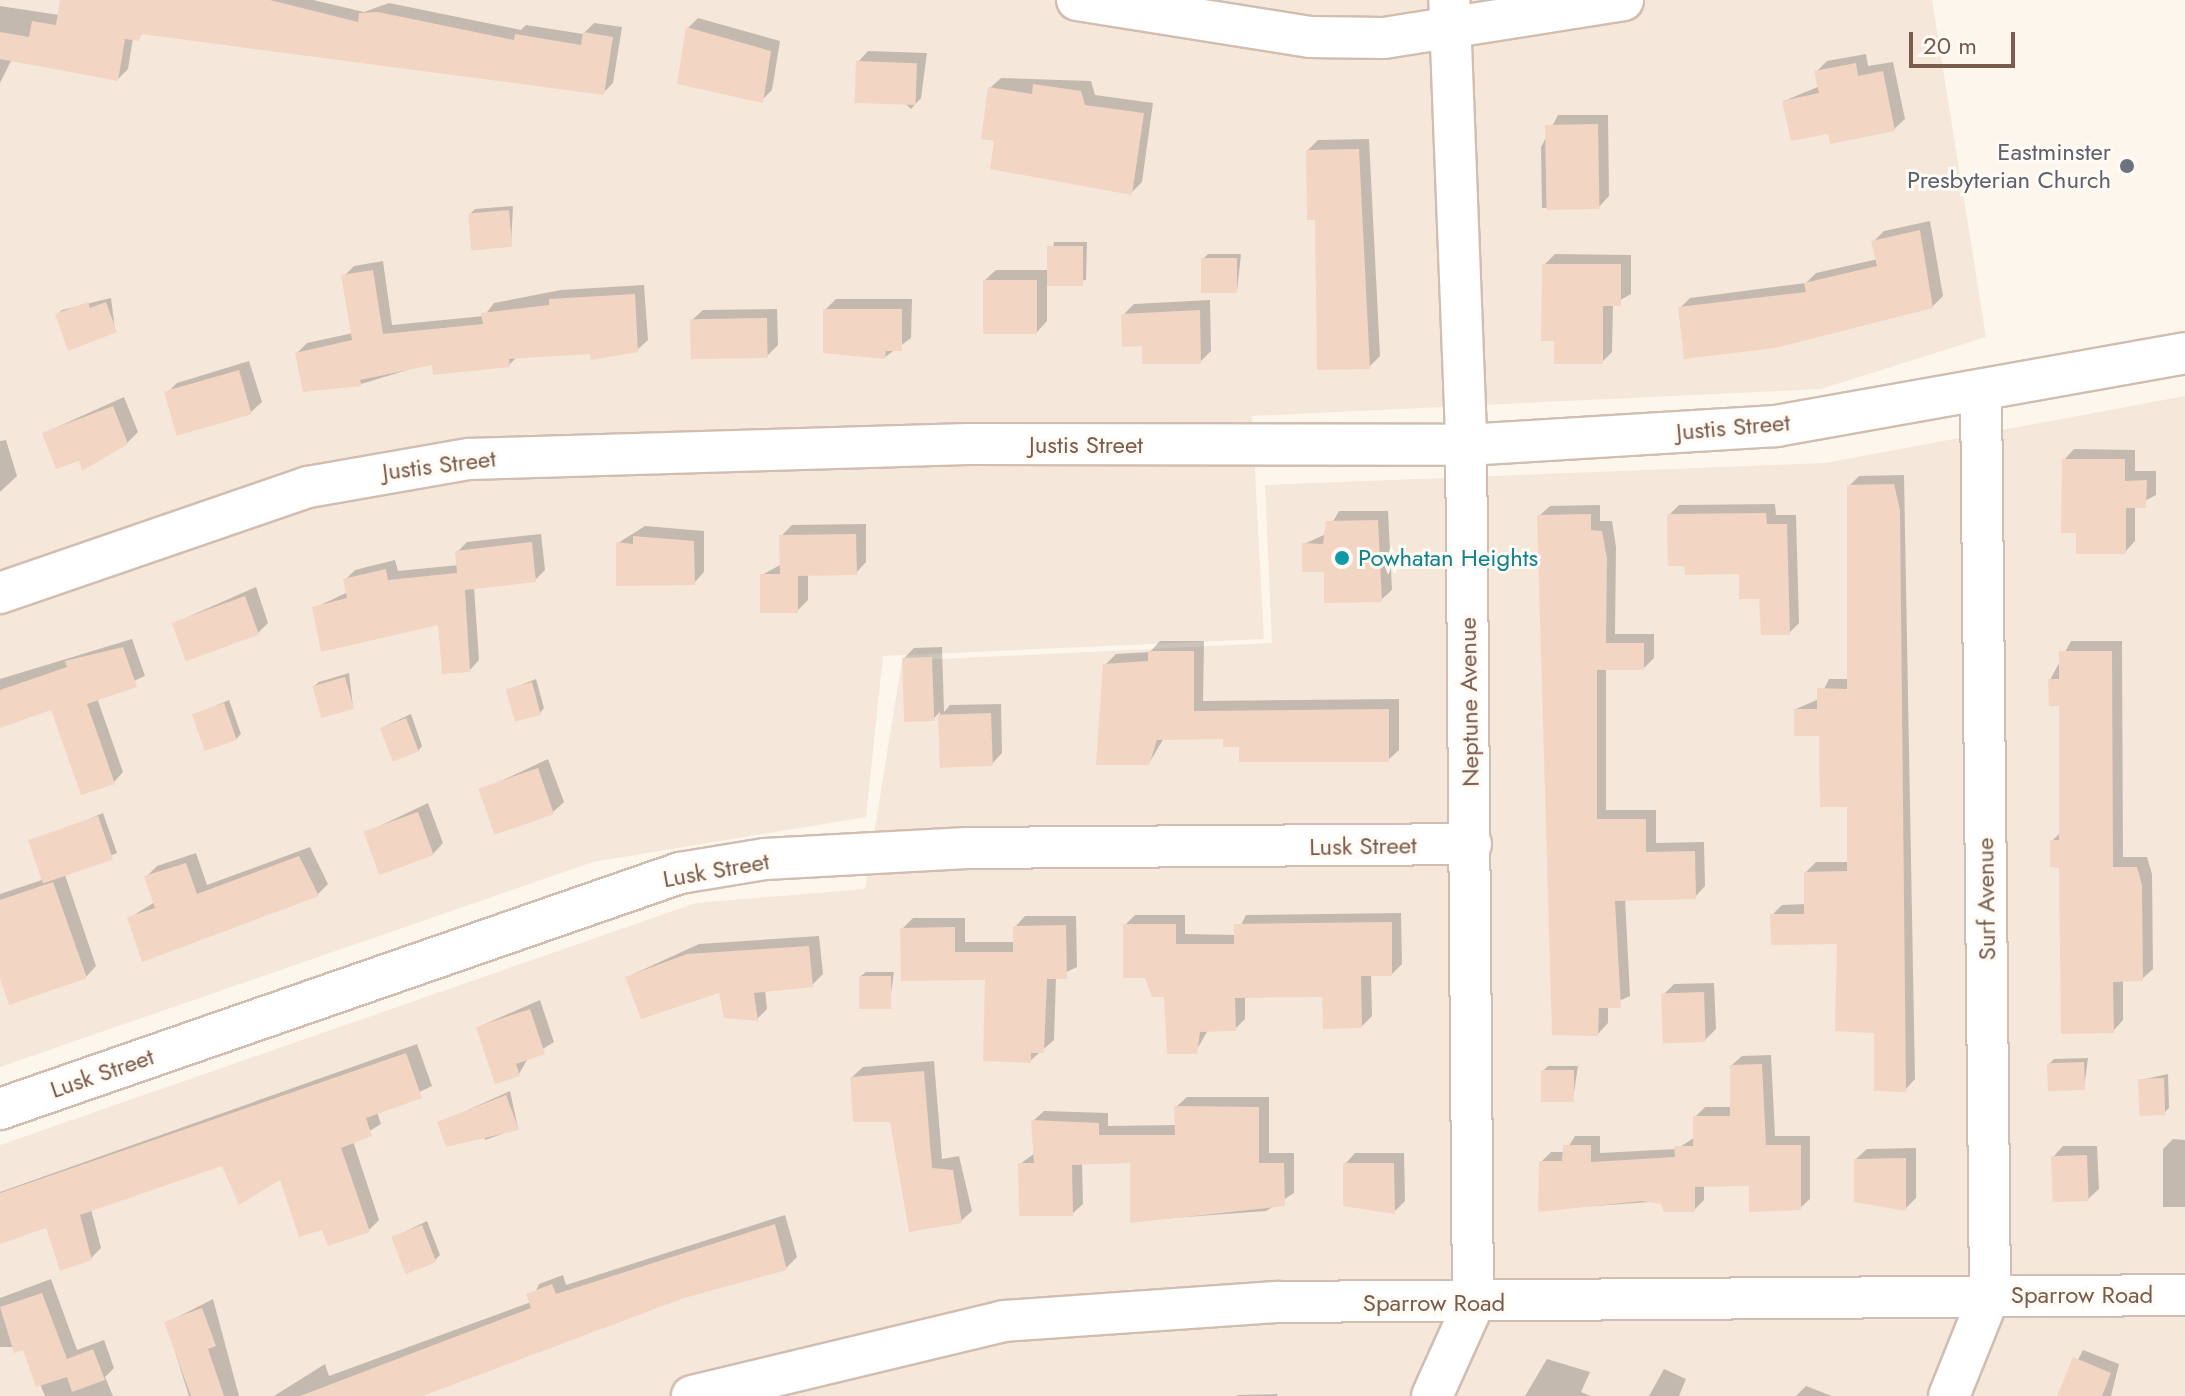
<!DOCTYPE html>
<style>
body{margin:0}
#map{position:relative;width:2185px;height:1396px;overflow:hidden;background:#fdf6ec;font-family:Jost,sans-serif}
div>[style]{position:absolute}
.residential>*{inset:0;background:#f5e8da}
.shadow>*{inset:0;background:#0003}
.building>*{inset:0;background:#f3d5c3;transform-origin:0 0}
.roads{filter:drop-shadow(2px 0 #d1beb0) drop-shadow(-2px 0 #d1beb0) drop-shadow(0 2px #d1beb0) drop-shadow(0 -2px #d1beb0)}
.minor>*{height:40px;margin:-20px;padding:0 20px;transform-origin:20px;border-radius:20px;background:#fff}
.dots>*{width:22px;height:22px;translate:-50% -50%;box-sizing:border-box;border:4px solid #fffaf3;border-radius:50%}
span{translate:-50% -50%;white-space:nowrap;text-align:center;line-height:1.15;-webkit-text-stroke:6px #fffaf3;paint-order:stroke}
.worship-label{font-size:24px;color:#5b616d}
.right{translate:-100% -50%;text-align:right}
.street-label{font-size:24px;color:#7a5c4d}
.culture-label{font-size:24px;color:#0d838f}
.left{translate:0 -50%;text-align:left}
.scale{position:absolute;left:1909px;top:32px;width:106px;height:36px;box-sizing:border-box;border:4px solid #7a5c4d;border-top:0;padding-left:10px;font-size:24px;line-height:28px;white-space:nowrap;color:#7a5c4d;-webkit-text-stroke:6px #fffaf3;paint-order:stroke}
</style>
<div id="map">
<div class="residential">
<i style="clip-path:polygon(0 0,1932px 0,1986px 337px,1821px 389px,1252px 416px,1264px 639px,883px 656px,866px 817px,593px 862px,0 1067px)"></i>
<i style="clip-path:polygon(2185px 396px,2185px 1396px,0 1396px,0 1145px,696px 903px,865px 889px,902px 661px,1272px 643px,1265px 485px,1825px 463px)"></i>
</div>
<div class="shadow">
<i style="clip-path:polygon(62px 0,313px 0,364px 12px,389px 3px,521px 30px,526px 25px,583px 34px,594px 23px,622px 27px,613px 83px,603px 93px,145px 33px,133px 38px,128px 69px,118px 79px,12px 59px,0 83px,0 6px,59px 15px)"></i>
<i style="clip-path:polygon(698px 18px,780px 41px,772px 90px,762px 100px,688px 28px)"></i>
<i style="clip-path:polygon(868px 51px,927px 53px,921px 98px,911px 109px,858px 62px)"></i>
<i style="clip-path:polygon(1866px 54px,1868px 66px,1893px 62px,1905px 119px,1894px 129px,1829px 132px,1784px 101px,1820px 86px,1817px 71px,1827px 61px)"></i>
<i style="clip-path:polygon(1001px 78px,1091px 81px,1095px 95px,1153px 103px,1142px 182px,1131px 193px,996px 140px,990px 88px)"></i>
<i style="clip-path:polygon(1558px 115px,1608px 115px,1609px 196px,1599px 207px,1542px 208px,1541px 147px)"></i>
<i style="clip-path:polygon(1369px 139px,1380px 356px,1369px 367px,1308px 150px,1318px 140px)"></i>
<i style="clip-path:polygon(513px 206px,511px 246px,471px 213px,475px 209px)"></i>
<i style="clip-path:polygon(1930px 221px,1943px 296px,1932px 307px,1680px 308px,1690px 298px,1806px 283px,1816px 273px,1878px 259px,1874px 241px,1884px 231px)"></i>
<i style="clip-path:polygon(1054px 242px,1087px 242px,1086px 280px,1047px 284px,1047px 321px,1037px 332px,985px 280px,996px 270px,1049px 270px)"></i>
<i style="clip-path:polygon(1208px 254px,1241px 254px,1237px 291px,1203px 259px)"></i>
<i style="clip-path:polygon(1555px 254px,1631px 255px,1631px 294px,1613px 304px,1612px 352px,1602px 362px,1556px 339px,1544px 265px)"></i>
<i style="clip-path:polygon(383px 261px,392px 325px,484px 316px,494px 303px,561px 290px,644px 285px,648px 340px,637px 350px,517px 357px,509px 365px,434px 362px,361px 384px,297px 353px,307px 343px,353px 333px,344px 276px,354px 266px)"></i>
<i style="clip-path:polygon(111px 298px,115px 330px,57px 315px,62px 310px)"></i>
<i style="clip-path:polygon(836px 299px,912px 299px,911px 338px,885px 357px,825px 310px)"></i>
<i style="clip-path:polygon(1210px 300px,1211px 351px,1200px 362px,1144px 344px,1123px 315px,1134px 304px)"></i>
<i style="clip-path:polygon(777px 309px,778px 345px,767px 356px,692px 320px,703px 310px)"></i>
<i style="clip-path:polygon(249px 361px,262px 402px,251px 412px,166px 394px,177px 383px)"></i>
<i style="clip-path:polygon(124px 397px,138px 432px,127px 443px,80px 458px,44px 433px)"></i>
<i style="clip-path:polygon(6px 440px,17px 476px,0 492px,0 441px)"></i>
<i style="clip-path:polygon(2074px 449px,2135px 450px,2135px 471px,2156px 471px,2156px 495px,2135px 506px,2135px 541px,2125px 552px,2078px 531px,2064px 460px)"></i>
<i style="clip-path:polygon(1904px 475px,1915px 1079px,1905px 1090px,1839px 942px,1772px 915px,1782px 905px,1806px 904px,1806px 872px,1816px 862px,1849px 862px,1849px 805px,1821px 734px,1796px 709px,1819px 699px,1829px 679px,1849px 679px,1849px 486px,1859px 476px)"></i>
<i style="clip-path:polygon(1775px 504px,1776px 515px,1796px 515px,1799px 623px,1789px 633px,1741px 571px,1669px 515px,1679px 505px)"></i>
<i style="clip-path:polygon(1600px 505px,1600px 521px,1612px 521px,1616px 547px,1615px 634px,1654px 634px,1654px 658px,1644px 668px,1606px 668px,1606px 810px,1656px 810px,1656px 843px,1704px 842px,1705px 886px,1695px 897px,1625px 898px,1630px 996px,1608px 1006px,1608px 1023px,1598px 1034px,1539px 516px,1550px 506px)"></i>
<i style="clip-path:polygon(1339px 511px,1388px 511px,1392px 590px,1381px 600px,1326px 570px,1304px 544px,1326px 534px)"></i>
<i style="clip-path:polygon(866px 524px,866px 562px,856px 573px,808px 574px,808px 600px,797px 611px,762px 575px,782px 564px,781px 536px,792px 525px)"></i>
<i style="clip-path:polygon(645px 526px,704px 531px,704px 572px,694px 583px,618px 543px)"></i>
<i style="clip-path:polygon(541px 534px,545px 570px,535px 580px,474px 587px,479px 660px,470px 670px,440px 622px,314px 608px,348px 592px,345px 580px,355px 570px,395px 560px,398px 571px,459px 565px,457px 552px,467px 542px)"></i>
<i style="clip-path:polygon(256px 587px,268px 623px,258px 633px,174px 623px)"></i>
<i style="clip-path:polygon(132px 639px,145px 676px,97px 698px,123px 772px,114px 782px,52px 707px,0 726px,0 679px)"></i>
<i style="clip-path:polygon(1160px 641px,1204px 641px,1203px 701px,1399px 699px,1399px 750px,1388px 760px,1241px 745px,1225px 737px,1164px 738px,1149px 763px,1105px 665px,1116px 654px,1150px 652px)"></i>
<i style="clip-path:polygon(2071px 641px,2122px 641px,2123px 857px,2147px 857px,2152px 874px,2153px 969px,2142px 979px,2123px 980px,2123px 1020px,2113px 1031px,2052px 841px,2061px 832px,2061px 704px,2050px 680px)"></i>
<i style="clip-path:polygon(942px 647px,944px 712px,950px 705px,1001px 704px,1002px 753px,992px 764px,941px 765px,940px 712px,933px 719px,904px 658px,914px 648px)"></i>
<i style="clip-path:polygon(349px 673px,353px 707px,314px 686px,319px 682px)"></i>
<i style="clip-path:polygon(536px 679px,544px 708px,540px 713px,508px 690px)"></i>
<i style="clip-path:polygon(229px 700px,241px 734px,236px 739px,194px 715px)"></i>
<i style="clip-path:polygon(411px 714px,422px 746px,418px 751px,381px 728px)"></i>
<i style="clip-path:polygon(548px 759px,564px 802px,553px 812px,482px 790px)"></i>
<i style="clip-path:polygon(428px 803px,443px 843px,433px 854px,367px 832px)"></i>
<i style="clip-path:polygon(103px 813px,117px 853px,65px 875px,96px 966px,86px 977px,0 973px,0 894px,42px 880px,31px 844px)"></i>
<i style="clip-path:polygon(310px 847px,328px 884px,318px 894px,129px 918px,155px 902px,146px 877px,157px 866px,196px 853px,207px 885px)"></i>
<i style="clip-path:polygon(1401px 913px,1402px 964px,1392px 974px,1371px 974px,1372px 1016px,1362px 1026px,1324px 995px,1245px 996px,1245px 1019px,1235px 1029px,1208px 1030px,1196px 1051px,1125px 925px,1135px 915px,1185px 915px,1185px 934px,1236px 935px,1246px 915px)"></i>
<i style="clip-path:polygon(1025px 916px,1076px 916px,1077px 967px,1056px 977px,1054px 1040px,1030px 1061px,987px 978px,902px 929px,913px 918px,965px 918px,965px 942px,1015px 942px,1015px 927px)"></i>
<i style="clip-path:polygon(819px 936px,823px 974px,812px 985px,765px 990px,767px 1009px,757px 1019px,721px 991px,627px 977px,699px 944px)"></i>
<i style="clip-path:polygon(866px 972px,894px 972px,889px 1007px,861px 976px)"></i>
<i style="clip-path:polygon(1714px 983px,1716px 1029px,1705px 1040px,1663px 995px,1674px 984px)"></i>
<i style="clip-path:polygon(540px 1000px,554px 1042px,528px 1058px,519px 1074px,478px 1027px)"></i>
<i style="clip-path:polygon(417px 1044px,432px 1086px,377px 1112px,381px 1124px,353px 1141px,379px 1220px,369px 1230px,323px 1227px,281px 1177px,223px 1163px,91px 1209px,101px 1248px,91px 1258px,47px 1226px,0 1241px,0 1192px)"></i>
<i style="clip-path:polygon(1771px 1055px,1775px 1136px,1810px 1136px,1810px 1199px,1800px 1208px,1751px 1184px,1704px 1185px,1704px 1200px,1694px 1210px,1663px 1201px,1540px 1210px,1541px 1162px,1551px 1152px,1565px 1152px,1575px 1136px,1600px 1136px,1600px 1153px,1677px 1149px,1695px 1137px,1695px 1117px,1705px 1107px,1732px 1107px,1732px 1065px,1742px 1056px)"></i>
<i style="clip-path:polygon(2088px 1058px,2084px 1088px,2049px 1064px,2054px 1059px)"></i>
<i style="clip-path:polygon(934px 1061px,942px 1159px,959px 1156px,972px 1211px,961px 1221px,892px 1120px,852px 1077px,863px 1067px)"></i>
<i style="clip-path:polygon(1548px 1066px,1578px 1066px,1573px 1099px,1543px 1071px)"></i>
<i style="clip-path:polygon(2168px 1074px,2169px 1108px,2164px 1113px,2140px 1080px)"></i>
<i style="clip-path:polygon(510px 1091px,518px 1128px,485px 1140px,482px 1131px,439px 1123px)"></i>
<i style="clip-path:polygon(1187px 1097px,1269px 1097px,1269px 1153px,1294px 1153px,1294px 1193px,1266px 1211px,1132px 1221px,1132px 1161px,1082px 1162px,1083px 1204px,1072px 1214px,1020px 1164px,1035px 1153px,1033px 1121px,1044px 1111px,1108px 1113px,1108px 1126px,1177px 1125px,1176px 1107px)"></i>
<i style="clip-path:polygon(2173px 1139px,2185px 1140px,2185px 1207px,2163px 1207px,2163px 1149px)"></i>
<i style="clip-path:polygon(2063px 1146px,2097px 1146px,2099px 1189px,2088px 1199px,2053px 1157px)"></i>
<i style="clip-path:polygon(1916px 1148px,1916px 1198px,1906px 1208px,1856px 1159px,1867px 1149px)"></i>
<i style="clip-path:polygon(1355px 1153px,1404px 1153px,1405px 1201px,1394px 1212px,1345px 1164px)"></i>
<i style="clip-path:polygon(785px 1215px,797px 1257px,786px 1268px,684px 1296px,412px 1396px,274px 1396px,325px 1364px,329px 1376px,531px 1302px,539px 1284px,563px 1275px,566px 1285px)"></i>
<i style="clip-path:polygon(427px 1221px,440px 1255px,435px 1260px,394px 1237px)"></i>
<i style="clip-path:polygon(51px 1279px,77px 1350px,104px 1340px,114px 1368px,105px 1377px,113px 1396px,45px 1396px,24px 1347px,0 1347px,0 1298px)"></i>
<i style="clip-path:polygon(213px 1299px,239px 1396px,189px 1396px,166px 1323px)"></i>
<i style="clip-path:polygon(2083px 1350px,2119px 1364px,2111px 1396px,2059px 1396px)"></i>
<i style="clip-path:polygon(1547px 1359px,1590px 1372px,1581px 1392px,1591px 1396px,1525px 1396px)"></i>
<i style="clip-path:polygon(1664px 1369px,1686px 1379px,1679px 1396px,1649px 1396px)"></i>
<i style="clip-path:polygon(1806px 1386px,1832px 1396px,1796px 1396px)"></i>
<i style="clip-path:polygon(1277px 1394px,1277px 1396px,1236px 1396px,1238px 1395px)"></i>
</div>
<div class="building">
<i style="clip-path:polygon(60px 0,270px 0,358px 22px,359px 13px,378px 12px,514px 40px,515px 34px,581px 45px,583px 32px,613px 37px,604px 95px,141px 34px,139px 41px,125px 39px,118px 81px,0 59px,0 32px,29px 37px,32px 21px,56px 25px)"></i>
<i style="clip-path:polygon(686px 27px,771px 51px,763px 103px,677px 84px)"></i>
<i style="left:856px;top:61px;width:61px;height:42px;rotate:2deg"></i>
<i style="clip-path:polygon(1856px 63px,1858px 76px,1883px 71px,1895px 131px,1830px 144px,1828px 134px,1791px 141px,1782px 101px,1819px 93px,1814px 71px)"></i>
<i style="clip-path:polygon(1033px 84px,1081px 91px,1085px 105px,1144px 113px,1132px 195px,990px 169px,994px 141px,981px 139px,988px 87px,1032px 94px)"></i>
<i style="left:1598px;top:124px;width:85px;height:53px;rotate:89deg"></i>
<i style="clip-path:polygon(1359px 149px,1370px 369px,1317px 370px,1315px 220px,1307px 220px,1306px 150px)"></i>
<i style="left:509px;top:210px;width:37px;height:41px;rotate:85deg"></i>
<i style="clip-path:polygon(1920px 230px,1933px 308px,1775px 348px,1684px 359px,1678px 307px,1806px 292px,1804px 283px,1877px 266px,1871px 241px)"></i>
<i style="left:1047px;top:246px;width:36px;height:40px"></i>
<i style="left:1201px;top:258px;width:36px;height:35px"></i>
<i style="clip-path:polygon(1542px 264px,1621px 264px,1621px 306px,1603px 306px,1603px 364px,1554px 364px,1554px 341px,1541px 341px)"></i>
<i style="clip-path:polygon(373px 270px,383px 334px,483px 324px,481px 313px,549px 305px,549px 299px,635px 294px,638px 352px,591px 360px,590px 354px,509px 359px,510px 367px,433px 375px,432px 365px,360px 380px,362px 386px,303px 392px,295px 353px,352px 340px,341px 275px)"></i>
<i style="left:983px;top:280px;width:54px;height:54px"></i>
<i style="clip-path:polygon(88px 302px,90px 308px,106px 302px,117px 332px,68px 351px,55px 314px)"></i>
<i style="clip-path:polygon(823px 309px,902px 309px,902px 351px,886px 351px,885px 359px,823px 353px)"></i>
<i style="clip-path:polygon(1200px 310px,1201px 364px,1142px 364px,1142px 346px,1122px 347px,1121px 314px)"></i>
<i style="left:767px;top:318px;width:40px;height:77px;rotate:89deg"></i>
<i style="left:239px;top:370px;width:46px;height:78px;rotate:74deg"></i>
<i style="clip-path:polygon(113px 406px,128px 444px,82px 471px,79px 461px,56px 469px,42px 433px)"></i>
<i style="clip-path:polygon(2062px 459px,2125px 459px,2125px 481px,2147px 480px,2146px 508px,2126px 508px,2126px 554px,2076px 554px,2076px 533px,2061px 533px)"></i>
<i style="clip-path:polygon(1894px 484px,1900px 510px,1906px 1092px,1874px 1091px,1874px 1033px,1835px 1031px,1837px 944px,1771px 945px,1770px 914px,1804px 914px,1804px 872px,1847px 871px,1847px 807px,1820px 807px,1819px 736px,1794px 736px,1794px 709px,1817px 709px,1817px 688px,1847px 689px,1847px 485px)"></i>
<i style="clip-path:polygon(1766px 513px,1767px 524px,1787px 524px,1790px 635px,1761px 635px,1759px 599px,1739px 599px,1739px 574px,1685px 575px,1684px 566px,1668px 566px,1667px 514px)"></i>
<i style="clip-path:polygon(1591px 514px,1591px 530px,1602px 531px,1607px 558px,1606px 643px,1644px 643px,1644px 670px,1597px 670px,1597px 819px,1646px 819px,1646px 852px,1695px 851px,1696px 899px,1615px 901px,1621px 1008px,1599px 1008px,1598px 1036px,1552px 1035px,1537px 515px)"></i>
<i style="clip-path:polygon(1378px 520px,1382px 602px,1324px 603px,1324px 572px,1302px 572px,1302px 543px,1323px 544px,1326px 521px)"></i>
<i style="clip-path:polygon(856px 534px,857px 575px,798px 576px,798px 613px,760px 613px,760px 574px,780px 574px,779px 535px)"></i>
<i style="clip-path:polygon(633px 536px,694px 541px,695px 585px,616px 586px,616px 542px,633px 544px)"></i>
<i style="clip-path:polygon(532px 542px,536px 582px,465px 590px,470px 672px,442px 674px,438px 625px,321px 652px,312px 607px,347px 598px,343px 579px,386px 569px,388px 580px,457px 573px,455px 551px)"></i>
<i style="left:245px;top:596px;width:41px;height:78px;rotate:70deg"></i>
<i style="clip-path:polygon(123px 647px,137px 687px,87px 704px,115px 784px,81px 795px,51px 710px,0 728px,0 690px,67px 667px,65px 661px)"></i>
<i style="clip-path:polygon(1148px 651px,1194px 651px,1194px 711px,1389px 709px,1389px 762px,1239px 762px,1239px 747px,1223px 747px,1223px 739px,1157px 740px,1149px 765px,1096px 765px,1103px 664px,1148px 661px)"></i>
<i style="clip-path:polygon(2059px 651px,2112px 651px,2113px 867px,2137px 867px,2142px 885px,2143px 981px,2113px 982px,2114px 1033px,2061px 1034px,2059px 868px,2050px 867px,2050px 840px,2059px 840px,2059px 706px,2049px 706px,2048px 679px,2059px 679px)"></i>
<i style="left:932px;top:657px;width:64px;height:30px;rotate:88deg"></i>
<i style="left:345px;top:677px;width:33px;height:34px;rotate:74deg"></i>
<i style="left:532px;top:682px;width:34px;height:27px;rotate:75deg"></i>
<i style="left:224px;top:703px;width:39px;height:34px;rotate:71deg"></i>
<i style="left:991px;top:713px;width:53px;height:53px;rotate:88deg"></i>
<i style="left:406px;top:718px;width:36px;height:28px;rotate:69deg"></i>
<i style="left:538px;top:768px;width:49px;height:63px;rotate:71deg"></i>
<i style="left:418px;top:812px;width:46px;height:58px;rotate:70deg"></i>
<i style="left:98px;top:816px;width:46px;height:74px;rotate:71deg"></i>
<i style="clip-path:polygon(299px 856px,319px 896px,142px 962px,127px 917px,155px 908px,144px 876px,186px 863px,197px 894px)"></i>
<i style="clip-path:polygon(53px 882px,87px 978px,9px 1005px,0 979px,0 900px)"></i>
<i style="clip-path:polygon(1392px 922px,1392px 976px,1361px 976px,1362px 1028px,1323px 1029px,1322px 997px,1235px 998px,1236px 1031px,1200px 1032px,1197px 1054px,1167px 1054px,1164px 997px,1152px 997px,1145px 978px,1123px 978px,1123px 924px,1176px 924px,1176px 944px,1234px 944px,1234px 924px)"></i>
<i style="clip-path:polygon(1066px 925px,1067px 979px,1047px 979px,1044px 1053px,1031px 1053px,1031px 1063px,983px 1061px,985px 980px,901px 981px,900px 928px,955px 927px,955px 952px,1013px 952px,1013px 926px)"></i>
<i style="clip-path:polygon(809px 946px,813px 987px,754px 993px,758px 1021px,724px 1018px,719px 993px,641px 1019px,625px 977px,687px 954px)"></i>
<i style="left:859px;top:976px;width:32px;height:33px"></i>
<i style="left:1704px;top:992px;width:50px;height:43px;rotate:88deg"></i>
<i style="clip-path:polygon(530px 1009px,545px 1054px,516px 1064px,520px 1076px,495px 1084px,476px 1027px)"></i>
<i style="clip-path:polygon(406px 1053px,422px 1098px,366px 1118px,372px 1136px,341px 1148px,370px 1232px,328px 1246px,322px 1230px,299px 1237px,280px 1180px,239px 1205px,222px 1166px,80px 1215px,92px 1260px,60px 1271px,46px 1228px,0 1244px,0 1193px)"></i>
<i style="left:2084px;top:1062px;width:28px;height:37px;rotate:88deg"></i>
<i style="clip-path:polygon(1762px 1064px,1766px 1145px,1801px 1145px,1801px 1210px,1749px 1212px,1749px 1186px,1695px 1187px,1695px 1212px,1664px 1212px,1661px 1204px,1642px 1201px,1538px 1212px,1539px 1161px,1562px 1161px,1563px 1145px,1591px 1145px,1591px 1162px,1675px 1157px,1674px 1146px,1693px 1146px,1693px 1116px,1730px 1116px,1730px 1065px)"></i>
<i style="left:1541px;top:1070px;width:33px;height:32px"></i>
<i style="clip-path:polygon(924px 1071px,932px 1168px,953px 1170px,962px 1223px,909px 1232px,890px 1122px,853px 1122px,850px 1077px)"></i>
<i style="left:2164px;top:1078px;width:37px;height:26px;rotate:88deg"></i>
<i style="clip-path:polygon(506px 1095px,519px 1130px,446px 1147px,437px 1122px)"></i>
<i style="clip-path:polygon(1174px 1106px,1259px 1107px,1259px 1163px,1284px 1163px,1285px 1206px,1130px 1223px,1130px 1163px,1072px 1165px,1073px 1216px,1019px 1216px,1018px 1163px,1034px 1163px,1031px 1120px,1099px 1123px,1099px 1135px,1175px 1135px)"></i>
<i style="left:2087px;top:1155px;width:46px;height:36px;rotate:88deg"></i>
<i style="clip-path:polygon(1906px 1158px,1906px 1211px,1854px 1202px,1854px 1159px)"></i>
<i style="clip-path:polygon(1343px 1163px,1394px 1163px,1395px 1214px,1343px 1206px)"></i>
<i style="clip-path:polygon(775px 1224px,787px 1270px,684px 1298px,423px 1396px,300px 1396px,531px 1308px,526px 1294px,552px 1284px,556px 1294px)"></i>
<i style="left:422px;top:1225px;width:40px;height:33px;rotate:69deg"></i>
<i style="clip-path:polygon(42px 1293px,67px 1359px,93px 1349px,105px 1380px,72px 1392px,67px 1377px,36px 1387px,23px 1350px,14px 1353px,0 1307px)"></i>
<i style="clip-path:polygon(202px 1308px,216px 1346px,208px 1349px,224px 1396px,191px 1396px,164px 1322px)"></i>
<i style="clip-path:polygon(2073px 1357px,2111px 1373px,2102px 1396px,2057px 1396px)"></i>
</div>
<div class="roads">
<div class="minor">
<i style="left:1077px;top:0;width:236px;rotate:9deg"></i>
<i style="left:1310px;top:37px;width:74px;rotate:0.8deg"></i>
<i style="left:1384px;top:38px;width:242px;rotate:-9deg"></i>
<i style="left:0;top:593px;width:326px;rotate:-19deg"></i>
<i style="left:308px;top:487px;width:163px;rotate:-9.9deg"></i>
<i style="left:469px;top:459px;width:500px;rotate:-1.72deg"></i>
<i style="left:969px;top:444px;width:497px;rotate:0.1deg"></i>
<i style="left:1466px;top:445px;width:311px;rotate:-3.5deg"></i>
<i style="left:1776px;top:426px;width:415px;rotate:-10.1deg"></i>
<i style="left:0;top:1109px;width:720px;rotate:-19.14deg"></i>
<i style="left:680px;top:873px;width:86px;rotate:-9.4deg"></i>
<i style="left:765px;top:859px;width:202px;rotate:-3.1deg"></i>
<i style="left:967px;top:848px;width:504px;rotate:-0.45deg"></i>
<i style="left:692px;top:1396px;width:321px;rotate:-13.5deg"></i>
<i style="left:1004px;top:1321px;width:274px;rotate:-4deg"></i>
<i style="left:1277px;top:1302px;width:908px;rotate:-0.44deg"></i>
<i style="left:1432px;top:1396px;width:100px;rotate:-65.7deg"></i>
<i style="left:1473px;top:1305px;width:871px;rotate:-90.46deg"></i>
<i style="left:1466px;top:434px;width:434px;rotate:-92.2deg"></i>
<i style="left:1949px;top:1396px;width:110px;rotate:-68.1deg"></i>
<i style="left:1990px;top:1294px;width:899px;rotate:-90.57deg"></i>
</div>
</div>
<div class="dots">
<i style="left:2127px;top:166px;background:#6b7280"></i>
<i style="left:1342px;top:558px;background:#0f9aa8"></i>
</div>
<div class="worship-label">
<span class="right" style="left:2111px;top:166px">Eastminster<br>Presbyterian Church</span>
</div>
<div class="street-label">
<span style="left:1733px;top:427px;rotate:-5deg">Justis Street</span>
<span style="left:1086px;top:445px">Justis Street</span>
<span style="left:439px;top:465px;rotate:-7deg">Justis Street</span>
<span style="left:1469px;top:702px;rotate:-91deg">Neptune Avenue</span>
<span style="left:1363px;top:846px;rotate:-1deg">Lusk Street</span>
<span style="left:716px;top:870px;rotate:-10deg">Lusk Street</span>
<span style="left:1986px;top:899px;rotate:-91deg">Surf Avenue</span>
<span style="left:102px;top:1073px;rotate:-19deg">Lusk Street</span>
<span style="left:2082px;top:1295px">Sparrow Road</span>
<span style="left:1434px;top:1303px">Sparrow Road</span>
</div>
<div class="culture-label">
<span class="left" style="left:1358px;top:558px">Powhatan Heights</span>
</div>
<div class="scale">20 m</div>
</div>
